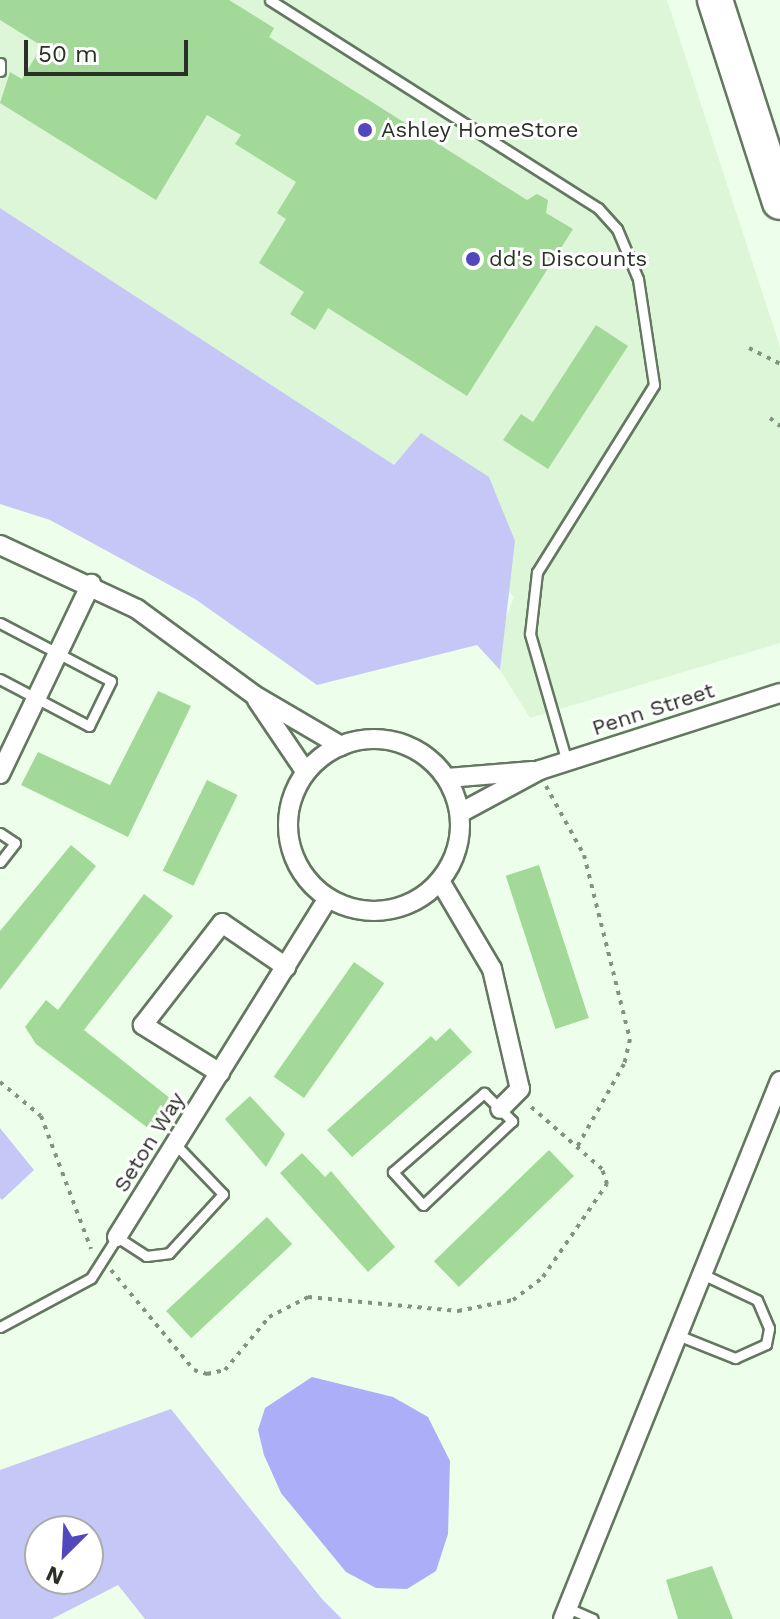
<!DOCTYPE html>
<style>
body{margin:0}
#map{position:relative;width:780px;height:1619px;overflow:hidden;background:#edffea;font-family:"Work Sans",sans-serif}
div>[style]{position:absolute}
.built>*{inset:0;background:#dcf6d7}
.green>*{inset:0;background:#c5c8f6}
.water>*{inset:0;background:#acaef8}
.building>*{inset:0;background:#a2d998;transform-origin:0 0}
.path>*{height:4px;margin-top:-2px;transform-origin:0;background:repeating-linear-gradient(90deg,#859283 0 4px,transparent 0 10px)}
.roads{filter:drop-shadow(2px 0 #647760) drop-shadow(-2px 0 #647760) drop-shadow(0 2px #647760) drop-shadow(0 -2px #647760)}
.lane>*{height:9px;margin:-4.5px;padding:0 4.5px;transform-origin:4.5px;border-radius:4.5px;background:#fff}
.street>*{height:18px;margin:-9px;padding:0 9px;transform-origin:9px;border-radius:9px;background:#fff}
.street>.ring{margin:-9px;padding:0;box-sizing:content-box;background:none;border:18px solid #fff;border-radius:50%}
.highway>*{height:34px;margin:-17px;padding:0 17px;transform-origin:17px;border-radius:17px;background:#fff}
.dots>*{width:22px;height:22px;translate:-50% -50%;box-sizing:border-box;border:4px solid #fff;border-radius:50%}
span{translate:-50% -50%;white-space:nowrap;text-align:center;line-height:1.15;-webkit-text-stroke:6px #fff;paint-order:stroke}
.poi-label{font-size:22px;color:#293127}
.left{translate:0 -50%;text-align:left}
.street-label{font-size:22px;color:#293127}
.north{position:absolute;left:24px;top:1515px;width:80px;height:80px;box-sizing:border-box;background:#fff;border:2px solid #a9ada9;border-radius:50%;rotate:204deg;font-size:22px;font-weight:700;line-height:32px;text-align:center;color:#293127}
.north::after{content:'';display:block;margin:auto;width:28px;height:36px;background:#5347be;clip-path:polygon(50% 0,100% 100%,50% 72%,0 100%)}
.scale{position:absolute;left:24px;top:40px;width:164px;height:36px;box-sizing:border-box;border:4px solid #293127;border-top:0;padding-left:10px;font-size:24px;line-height:28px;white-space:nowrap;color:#293127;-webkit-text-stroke:6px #fff;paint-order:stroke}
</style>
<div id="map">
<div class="built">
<i style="clip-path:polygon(0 0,667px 0,780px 347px,780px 643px,530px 718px,500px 670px,502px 628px,514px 597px,394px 466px,0 208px)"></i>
</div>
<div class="green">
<i style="clip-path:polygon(0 208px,394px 465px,421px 433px,489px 477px,515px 541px,500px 670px,477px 645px,317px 685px,195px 599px,50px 520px,0 504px)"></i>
<i style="clip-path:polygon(0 1128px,34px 1170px,2px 1200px,0 1198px)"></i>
<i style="clip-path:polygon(evenodd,171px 1409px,322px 1599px,342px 1619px,145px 1619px,118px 1585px,52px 1619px,0 1619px,0 1470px,171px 1409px,40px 1531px,88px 1531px,88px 1579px,40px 1579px,40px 1531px)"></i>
</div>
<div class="water">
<i style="clip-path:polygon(312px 1377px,393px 1397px,428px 1417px,450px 1461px,448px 1534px,436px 1571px,407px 1589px,376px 1588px,346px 1572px,281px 1493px,264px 1455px,258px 1430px,265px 1408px)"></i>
</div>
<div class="building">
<i style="clip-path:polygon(0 0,229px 0,274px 28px,269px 37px,527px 200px,537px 194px,548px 200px,546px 213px,573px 229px,467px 396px,328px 308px,315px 330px,290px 314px,304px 292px,259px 263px,286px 219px,277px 213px,296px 182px,235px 144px,241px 135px,207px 115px,156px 200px,0 103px,10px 72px,22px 79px,42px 46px,0 20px)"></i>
<i style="clip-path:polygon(596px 325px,628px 346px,548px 469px,503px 440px,521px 414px,533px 422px)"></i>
<i style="clip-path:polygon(158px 691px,191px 706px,128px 837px,21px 785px,38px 752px,110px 785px)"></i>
<i style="left:207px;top:780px;width:34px;height:101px;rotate:26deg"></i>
<i style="clip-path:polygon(71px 845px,96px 866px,0 990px,0 931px)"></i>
<i style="left:539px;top:865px;width:161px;height:35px;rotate:72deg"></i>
<i style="clip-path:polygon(144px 894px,173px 916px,84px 1030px,171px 1099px,148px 1128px,36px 1044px,25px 1027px,46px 1000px,58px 1010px)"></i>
<i style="left:354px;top:962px;width:37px;height:140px;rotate:35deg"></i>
<i style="clip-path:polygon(450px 1028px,472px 1052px,352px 1157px,327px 1130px,431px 1036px,436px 1041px)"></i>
<i style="clip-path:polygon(250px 1096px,285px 1134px,266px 1167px,225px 1119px)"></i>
<i style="left:549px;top:1150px;width:36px;height:160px;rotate:46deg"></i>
<i style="clip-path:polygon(302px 1153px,325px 1177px,331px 1171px,395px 1247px,368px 1272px,280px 1173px)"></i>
<i style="left:267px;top:1217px;width:37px;height:138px;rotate:47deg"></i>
<i style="clip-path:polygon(712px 1566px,733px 1619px,678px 1619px,666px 1580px)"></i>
</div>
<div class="path">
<i style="left:749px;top:348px;width:35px;rotate:27deg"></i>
<i style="left:770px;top:418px;width:13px;rotate:39deg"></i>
<i style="left:546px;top:786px;width:79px;rotate:61.2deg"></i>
<i style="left:584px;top:855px;width:190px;rotate:76deg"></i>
<i style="left:630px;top:1039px;width:26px;rotate:103deg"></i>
<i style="left:624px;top:1064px;width:95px;rotate:119.5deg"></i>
<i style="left:0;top:1082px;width:53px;rotate:39.7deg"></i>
<i style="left:41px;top:1116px;width:142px;rotate:69.4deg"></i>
<i style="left:111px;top:1270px;width:130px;rotate:50.3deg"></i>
<i style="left:194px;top:1370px;width:14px;rotate:17deg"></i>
<i style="left:207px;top:1374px;width:18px;rotate:-13deg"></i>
<i style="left:225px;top:1370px;width:69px;rotate:-50.3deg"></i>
<i style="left:269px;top:1317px;width:44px;rotate:-27.1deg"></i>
<i style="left:308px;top:1297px;width:151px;rotate:5.3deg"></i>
<i style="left:458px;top:1311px;width:56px;rotate:-11.3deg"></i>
<i style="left:513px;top:1300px;width:38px;rotate:-37deg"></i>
<i style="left:543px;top:1277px;width:113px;rotate:-55.5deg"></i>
<i style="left:607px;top:1184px;width:16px;rotate:-108deg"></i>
<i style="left:602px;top:1169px;width:97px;rotate:-138.8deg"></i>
</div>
<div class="roads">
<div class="lane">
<i style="left:270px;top:0;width:388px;rotate:32.4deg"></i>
<i style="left:598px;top:208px;width:28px;rotate:48deg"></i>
<i style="left:617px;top:229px;width:54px;rotate:67.2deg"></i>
<i style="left:638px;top:279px;width:107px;rotate:81.4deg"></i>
<i style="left:654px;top:385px;width:221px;rotate:122deg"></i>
<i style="left:537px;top:572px;width:62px;rotate:96.4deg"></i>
<i style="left:530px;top:634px;width:133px;rotate:73.9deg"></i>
<i style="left:0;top:63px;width:8px;rotate:90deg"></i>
<i style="left:0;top:623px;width:125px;rotate:27.6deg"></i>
<i style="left:111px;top:681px;width:50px;rotate:116.1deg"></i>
<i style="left:89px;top:726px;width:101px;rotate:-152.2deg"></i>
<i style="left:0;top:833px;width:18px;rotate:34deg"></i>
<i style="left:15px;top:843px;width:24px;rotate:128deg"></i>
<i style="left:484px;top:1093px;width:40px;rotate:45deg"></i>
<i style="left:512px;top:1121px;width:122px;rotate:136.7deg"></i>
<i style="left:423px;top:1205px;width:45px;rotate:-132.3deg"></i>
<i style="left:393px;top:1172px;width:121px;rotate:-41deg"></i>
<i style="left:0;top:1327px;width:103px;rotate:-28.3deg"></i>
<i style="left:91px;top:1278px;width:49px;rotate:-57.6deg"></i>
<i style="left:117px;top:1237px;width:35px;rotate:33deg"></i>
<i style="left:146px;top:1256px;width:23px;rotate:-7deg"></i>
<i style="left:169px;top:1253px;width:80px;rotate:-47.5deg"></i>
<i style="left:223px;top:1194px;width:68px;rotate:-133.8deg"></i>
<i style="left:675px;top:1334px;width:65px;rotate:21.8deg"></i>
<i style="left:735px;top:1358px;width:34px;rotate:-24deg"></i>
<i style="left:766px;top:1344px;width:16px;rotate:-79deg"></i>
<i style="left:769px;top:1328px;width:30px;rotate:-113deg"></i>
<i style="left:757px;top:1300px;width:61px;rotate:-154.7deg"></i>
<i style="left:568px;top:1608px;width:27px;rotate:24deg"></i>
</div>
<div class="street">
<i style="left:0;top:545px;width:151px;rotate:25deg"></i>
<i style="left:137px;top:609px;width:145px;rotate:36.3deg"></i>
<i style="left:254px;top:695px;width:101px;rotate:30.4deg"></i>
<i style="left:257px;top:700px;width:86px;rotate:55.9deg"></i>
<i class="ring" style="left:288px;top:739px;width:154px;height:154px"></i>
<i style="left:0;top:774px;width:211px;rotate:-64.4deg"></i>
<i style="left:447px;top:778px;width:86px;rotate:-4.7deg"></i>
<i style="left:460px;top:813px;width:91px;rotate:-28.3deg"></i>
<i style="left:540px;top:770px;width:252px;rotate:-17.8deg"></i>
<i style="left:440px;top:881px;width:102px;rotate:59.4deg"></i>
<i style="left:492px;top:969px;width:123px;rotate:76.9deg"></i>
<i style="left:520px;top:1089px;width:28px;rotate:135deg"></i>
<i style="left:220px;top:1073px;width:91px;rotate:-148.1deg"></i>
<i style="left:143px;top:1025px;width:129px;rotate:-52.2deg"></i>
<i style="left:222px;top:923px;width:78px;rotate:34.5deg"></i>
<i style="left:117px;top:1237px;width:399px;rotate:-58.1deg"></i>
<i style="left:563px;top:1619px;width:580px;rotate:-68.03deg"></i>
</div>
<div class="highway">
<i style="left:715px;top:0;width:212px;rotate:72.2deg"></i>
</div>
</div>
<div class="dots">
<i style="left:365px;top:130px;background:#5347be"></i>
<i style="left:473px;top:259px;background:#5347be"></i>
</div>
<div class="poi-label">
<span class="left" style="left:381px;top:130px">Ashley HomeStore</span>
<span class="left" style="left:489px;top:259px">dd's Discounts</span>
</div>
<div class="street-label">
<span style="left:653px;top:709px;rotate:-18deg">Penn Street</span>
<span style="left:149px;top:1142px;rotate:-58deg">Seton Way</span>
</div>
<div class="north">N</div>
<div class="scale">50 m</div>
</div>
